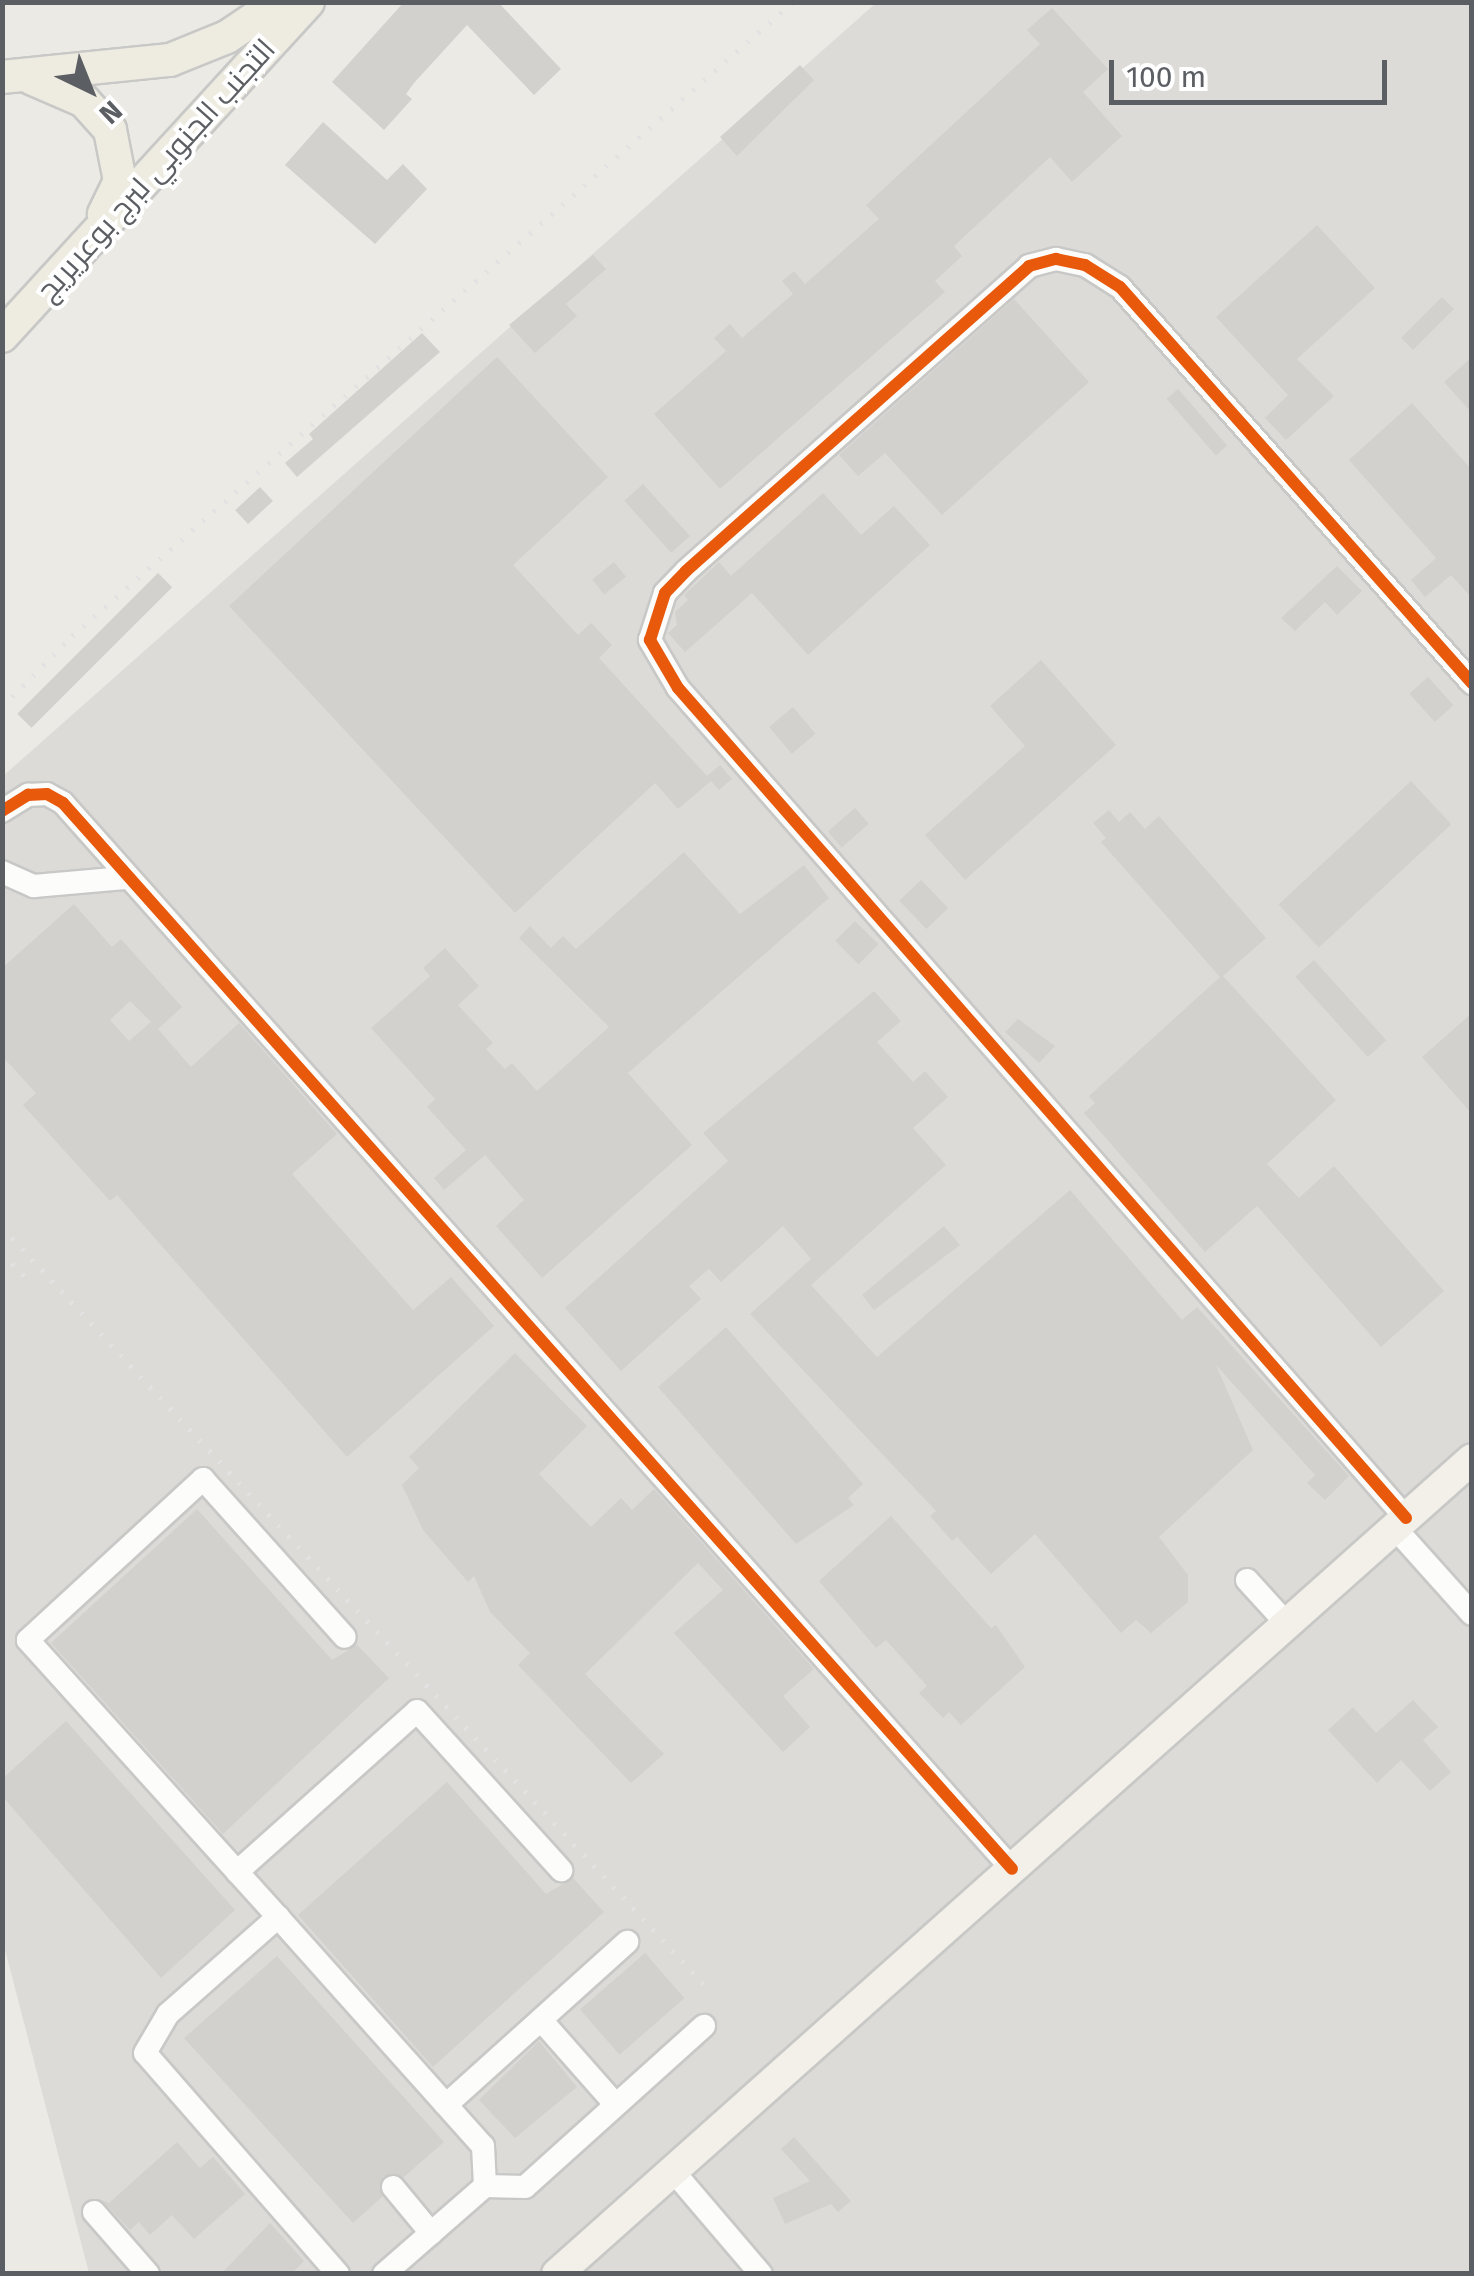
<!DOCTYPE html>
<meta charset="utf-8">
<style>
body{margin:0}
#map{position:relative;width:1474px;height:2276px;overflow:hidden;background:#ebeae5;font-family:"Fira Sans",Cairo,sans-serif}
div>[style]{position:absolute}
.industrial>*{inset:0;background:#dddbd8}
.building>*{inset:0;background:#d2d1ce;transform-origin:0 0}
.roads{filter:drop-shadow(2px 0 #c8c8c7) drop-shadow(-2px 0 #c8c8c7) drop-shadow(0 2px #c8c8c7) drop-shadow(0 -2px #c8c8c7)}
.minor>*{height:22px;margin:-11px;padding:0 11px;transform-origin:11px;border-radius:11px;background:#fcfcfb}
.major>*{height:30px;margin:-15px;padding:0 15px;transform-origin:15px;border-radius:15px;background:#f2f0e8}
.highway>*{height:32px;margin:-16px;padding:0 16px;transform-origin:16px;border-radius:16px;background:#eeebe1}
.rail>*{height:5px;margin-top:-2.5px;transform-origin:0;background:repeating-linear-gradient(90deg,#e2e2e2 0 2.5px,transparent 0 14.5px)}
.cycleway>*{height:12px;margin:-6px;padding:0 6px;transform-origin:6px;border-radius:6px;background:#e8590c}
span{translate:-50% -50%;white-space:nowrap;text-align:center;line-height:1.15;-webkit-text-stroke:8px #fff;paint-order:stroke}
.street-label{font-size:30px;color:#5b5e62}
.frame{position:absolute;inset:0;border:5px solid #5b5e62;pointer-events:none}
.north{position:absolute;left:40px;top:40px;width:100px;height:100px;-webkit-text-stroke:8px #fff;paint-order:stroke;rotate:137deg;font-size:28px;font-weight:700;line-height:40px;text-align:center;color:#5b5e62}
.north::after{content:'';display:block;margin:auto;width:35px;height:45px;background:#5b5e62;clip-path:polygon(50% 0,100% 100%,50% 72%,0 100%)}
.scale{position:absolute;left:1109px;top:60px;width:278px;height:45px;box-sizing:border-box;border:5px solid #5b5e62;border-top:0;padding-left:12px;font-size:30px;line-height:35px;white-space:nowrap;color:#5b5e62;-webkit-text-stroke:8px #fff;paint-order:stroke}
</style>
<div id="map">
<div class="industrial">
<i style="clip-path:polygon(876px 3px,1471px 3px,1471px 2273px,89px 2273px,3px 1942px,2px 777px)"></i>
</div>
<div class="building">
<i style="clip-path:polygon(404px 2px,498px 2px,561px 69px,534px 95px,467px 25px,414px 83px,406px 94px,412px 99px,384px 130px,332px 82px)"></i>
<i style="clip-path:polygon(1052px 8px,1108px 69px,1083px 92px,1122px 136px,1072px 182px,1050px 157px,954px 246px,962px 256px,935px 281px,945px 292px,720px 489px,654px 414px,726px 351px,714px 338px,730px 324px,742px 338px,793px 294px,782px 281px,794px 271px,805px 284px,879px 219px,866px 205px,1040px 44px,1027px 30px)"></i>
<i style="clip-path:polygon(800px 65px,814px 80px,737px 156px,720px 137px)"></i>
<i style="clip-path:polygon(323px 122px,387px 180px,403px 164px,427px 189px,375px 244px,285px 165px)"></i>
<i style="clip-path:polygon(1317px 225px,1375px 288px,1297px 359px,1334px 396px,1286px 440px,1265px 418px,1288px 395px,1216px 317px)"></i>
<i style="clip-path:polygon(593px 255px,606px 269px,566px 304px,577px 316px,535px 353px,509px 325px)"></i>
<i style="left:1442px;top:297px;width:17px;height:58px;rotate:45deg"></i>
<i style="clip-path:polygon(1014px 299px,1089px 382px,942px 515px,885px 453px,858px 476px,839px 455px)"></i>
<i style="clip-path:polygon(422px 333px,440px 352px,297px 477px,285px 463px,313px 439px,309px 434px)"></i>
<i style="clip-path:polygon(497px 357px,608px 477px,513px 565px,578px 635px,591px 623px,612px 645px,599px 658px,707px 776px,720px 765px,732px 779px,719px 790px,711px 781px,678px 809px,655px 783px,515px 913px,229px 606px)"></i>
<i style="clip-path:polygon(1472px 357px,1472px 413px,1444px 382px)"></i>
<i style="left:1178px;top:389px;width:75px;height:15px;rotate:49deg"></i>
<i style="clip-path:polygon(1412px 403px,1472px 470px,1472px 598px,1451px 575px,1425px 597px,1411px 580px,1436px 558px,1349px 460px)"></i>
<i style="left:643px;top:484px;width:70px;height:25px;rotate:48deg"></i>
<i style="left:260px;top:487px;width:19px;height:34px;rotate:47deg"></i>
<i style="clip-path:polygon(823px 493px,861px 535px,894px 506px,930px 545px,808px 655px,752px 593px,685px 652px,668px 633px,677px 625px,675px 612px,688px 600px,684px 595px,719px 562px,731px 576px)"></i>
<i style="left:614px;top:562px;width:19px;height:28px;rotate:51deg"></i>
<i style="clip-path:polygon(1337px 566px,1362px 591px,1337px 615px,1325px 602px,1295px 631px,1281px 618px)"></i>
<i style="left:158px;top:573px;width:20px;height:199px;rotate:45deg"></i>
<i style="clip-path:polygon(1041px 660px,1116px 745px,965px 880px,925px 835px,1025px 746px,990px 706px)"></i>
<i style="left:1428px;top:677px;width:38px;height:25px;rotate:48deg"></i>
<i style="left:793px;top:707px;width:35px;height:31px;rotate:50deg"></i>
<i style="left:1411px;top:781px;width:59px;height:181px;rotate:47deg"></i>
<i style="left:855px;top:808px;width:21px;height:36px;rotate:49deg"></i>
<i style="clip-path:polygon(1109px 810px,1119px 822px,1130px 812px,1145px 829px,1159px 816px,1266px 938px,1223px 976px,1336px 1100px,1267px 1164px,1299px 1198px,1334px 1166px,1444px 1291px,1381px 1347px,1257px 1206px,1205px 1252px,1084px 1113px,1095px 1103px,1089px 1096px,1220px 977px,1101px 842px,1106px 838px,1093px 823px)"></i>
<i style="clip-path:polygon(684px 852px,740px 914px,804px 865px,829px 898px,628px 1073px,692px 1145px,542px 1278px,496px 1226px,524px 1200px,485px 1155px,444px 1190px,434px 1178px,466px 1150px,427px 1107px,435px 1099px,371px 1028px,430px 976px,423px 968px,445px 948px,479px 986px,458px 1005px,493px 1043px,486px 1049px,505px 1069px,512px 1063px,537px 1091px,609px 1027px,519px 938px,530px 926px,551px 948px,563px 936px,576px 949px)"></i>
<i style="left:921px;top:880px;width:39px;height:30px;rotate:46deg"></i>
<i style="clip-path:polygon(evenodd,74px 904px,112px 947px,121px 939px,182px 1007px,158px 1029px,191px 1067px,239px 1023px,337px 1134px,292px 1174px,413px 1310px,451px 1277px,494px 1326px,347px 1457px,117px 1195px,110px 1201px,23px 1105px,36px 1093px,2px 1056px,2px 968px,74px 904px,130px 1001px,151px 1022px,129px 1041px,110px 1020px,130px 1001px)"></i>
<i style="left:855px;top:921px;width:33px;height:28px;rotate:45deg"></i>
<i style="left:1314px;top:960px;width:108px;height:25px;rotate:48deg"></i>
<i style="clip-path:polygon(874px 991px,901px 1021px,877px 1042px,913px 1082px,925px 1071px,948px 1097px,913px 1128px,946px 1165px,811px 1285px,877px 1357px,1070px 1190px,1182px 1320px,1197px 1307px,1349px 1476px,1325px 1500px,1307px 1483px,1315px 1475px,1216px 1365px,1253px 1450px,1159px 1537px,1188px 1575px,1188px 1602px,1151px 1633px,1136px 1620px,1121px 1633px,1035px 1534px,991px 1574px,957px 1537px,952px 1541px,930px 1516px,936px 1511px,750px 1314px,811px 1259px,783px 1226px,721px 1282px,709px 1269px,689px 1286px,701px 1299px,621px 1371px,565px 1308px,728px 1161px,703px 1133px)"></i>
<i style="clip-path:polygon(1472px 1013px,1472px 1114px,1422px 1057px)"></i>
<i style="clip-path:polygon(1018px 1019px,1055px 1046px,1039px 1063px,1005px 1032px)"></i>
<i style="clip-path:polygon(944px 1226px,960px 1245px,874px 1310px,862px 1295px)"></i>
<i style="clip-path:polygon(726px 1327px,863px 1484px,848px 1498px,854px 1505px,796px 1544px,658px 1387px)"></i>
<i style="clip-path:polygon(515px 1353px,587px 1426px,539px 1474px,591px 1527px,621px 1498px,632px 1510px,654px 1489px,814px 1669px,783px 1696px,810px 1727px,783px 1752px,674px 1633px,723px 1590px,698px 1563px,585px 1674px,664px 1754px,631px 1783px,518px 1665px,530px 1653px,490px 1612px,474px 1576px,468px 1582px,423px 1530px,402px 1485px,419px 1468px,409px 1457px)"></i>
<i style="clip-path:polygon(197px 1509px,332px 1660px,357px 1645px,389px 1678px,223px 1834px,51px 1643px)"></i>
<i style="clip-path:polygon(891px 1516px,991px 1628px,996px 1625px,1025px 1667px,961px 1725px,949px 1712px,943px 1718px,919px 1693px,927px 1686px,886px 1640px,876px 1648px,819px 1581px)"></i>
<i style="clip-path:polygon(1413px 1700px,1438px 1727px,1423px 1740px,1451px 1772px,1430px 1791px,1401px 1760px,1377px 1783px,1328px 1730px,1353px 1707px,1376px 1733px)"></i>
<i style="clip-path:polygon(66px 1721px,235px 1910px,161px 1978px,2px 1796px,2px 1779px)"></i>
<i style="clip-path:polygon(447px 1782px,546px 1894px,573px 1878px,604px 1912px,433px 2067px,298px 1915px)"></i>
<i style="left:645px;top:1953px;width:60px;height:86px;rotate:49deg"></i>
<i style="clip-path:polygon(277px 1956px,444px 2142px,404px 2177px,383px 2176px,382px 2197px,353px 2223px,184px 2038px)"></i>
<i style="clip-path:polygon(539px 2041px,577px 2087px,515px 2138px,479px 2100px)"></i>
<i style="clip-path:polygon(794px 2137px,851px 2201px,838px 2212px,831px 2204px,785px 2224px,773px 2198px,810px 2181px,781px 2149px)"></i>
<i style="clip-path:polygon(177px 2142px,200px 2168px,213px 2157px,245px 2194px,194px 2239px,172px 2215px,150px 2235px,139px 2222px,130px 2230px,102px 2200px,109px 2203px)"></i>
<i style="clip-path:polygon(270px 2223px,304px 2261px,291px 2274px,221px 2274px)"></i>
</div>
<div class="roads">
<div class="minor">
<i style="left:2px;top:811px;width:31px;rotate:-32deg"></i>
<i style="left:28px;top:795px;width:19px;rotate:-3deg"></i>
<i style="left:47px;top:794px;width:18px;rotate:29deg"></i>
<i style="left:63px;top:803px;width:1427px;rotate:48.32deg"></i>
<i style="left:2px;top:872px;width:35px;rotate:24deg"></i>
<i style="left:34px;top:886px;width:91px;rotate:-5deg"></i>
<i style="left:1406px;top:1518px;width:1104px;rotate:-131.25deg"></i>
<i style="left:678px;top:688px;width:56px;rotate:-120.3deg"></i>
<i style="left:650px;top:640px;width:49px;rotate:-72.3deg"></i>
<i style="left:665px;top:593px;width:30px;rotate:-46deg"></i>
<i style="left:686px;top:571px;width:459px;rotate:-41.6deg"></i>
<i style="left:1029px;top:266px;width:28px;rotate:-15deg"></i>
<i style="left:1056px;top:259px;width:30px;rotate:12deg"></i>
<i style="left:1085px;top:265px;width:41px;rotate:32.2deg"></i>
<i style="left:1120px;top:287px;width:530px;rotate:48.37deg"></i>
<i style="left:1395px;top:1528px;width:115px;rotate:48.2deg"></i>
<i style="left:1247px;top:1580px;width:59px;rotate:47.7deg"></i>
<i style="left:237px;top:1872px;width:241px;rotate:-41.8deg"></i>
<i style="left:417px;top:1711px;width:215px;rotate:47.8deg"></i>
<i style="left:278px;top:1917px;width:307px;rotate:48.2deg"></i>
<i style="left:483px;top:2146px;width:40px;rotate:87.1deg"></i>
<i style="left:485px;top:2186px;width:134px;rotate:138.9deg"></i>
<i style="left:541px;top:2020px;width:113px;rotate:48.6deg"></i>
<i style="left:446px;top:2105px;width:244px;rotate:-42deg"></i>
<i style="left:673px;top:2171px;width:135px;rotate:49.5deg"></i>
<i style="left:485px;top:2186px;width:40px;rotate:1.4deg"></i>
<i style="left:525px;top:2187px;width:241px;rotate:-42deg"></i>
<i style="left:393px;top:2187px;width:60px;rotate:50.4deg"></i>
<i style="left:94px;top:2212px;width:82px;rotate:48.9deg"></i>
<i style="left:338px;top:2274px;width:293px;rotate:-131.1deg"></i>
<i style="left:145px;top:2053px;width:45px;rotate:-59.5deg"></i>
<i style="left:168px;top:2014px;width:147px;rotate:-41.4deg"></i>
<i style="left:278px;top:1917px;width:373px;rotate:-132.1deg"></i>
<i style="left:28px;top:1640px;width:238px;rotate:-42.6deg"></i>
<i style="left:203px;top:1479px;width:212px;rotate:48.1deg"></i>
</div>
<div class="major">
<i style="left:557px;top:2274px;width:1225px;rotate:-41.69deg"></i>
</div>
<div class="highway">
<i style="left:2px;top:77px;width:169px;rotate:-5.8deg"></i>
<i style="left:170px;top:60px;width:61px;rotate:-22deg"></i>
<i style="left:227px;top:37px;width:63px;rotate:-33.9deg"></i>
<i style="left:31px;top:78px;width:58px;rotate:23.5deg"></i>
<i style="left:84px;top:101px;width:39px;rotate:48deg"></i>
<i style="left:110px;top:130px;width:52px;rotate:78.9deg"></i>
<i style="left:120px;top:181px;width:37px;rotate:116deg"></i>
<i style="left:2px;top:336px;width:453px;rotate:-47.5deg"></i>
</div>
</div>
<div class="rail">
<i style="left:2px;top:707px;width:100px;rotate:-45.4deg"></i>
<i style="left:72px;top:636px;width:960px;rotate:-41.33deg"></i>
<i style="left:2px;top:1227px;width:1039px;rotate:47.18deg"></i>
<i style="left:2px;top:1253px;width:36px;rotate:46deg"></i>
</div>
<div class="cycleway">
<i style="left:2px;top:811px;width:31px;rotate:-32deg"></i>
<i style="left:28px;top:795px;width:19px;rotate:-3deg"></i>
<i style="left:47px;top:794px;width:18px;rotate:29deg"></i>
<i style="left:63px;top:803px;width:1427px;rotate:48.32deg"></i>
<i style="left:1406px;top:1518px;width:1104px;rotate:-131.25deg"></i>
<i style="left:678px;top:688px;width:56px;rotate:-120.3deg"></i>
<i style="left:650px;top:640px;width:49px;rotate:-72.3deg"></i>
<i style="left:665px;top:593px;width:30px;rotate:-46deg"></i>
<i style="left:686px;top:571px;width:459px;rotate:-41.6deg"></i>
<i style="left:1029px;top:266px;width:28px;rotate:-15deg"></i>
<i style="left:1056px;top:259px;width:30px;rotate:12deg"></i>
<i style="left:1085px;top:265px;width:41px;rotate:32.2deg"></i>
<i style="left:1120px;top:287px;width:530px;rotate:48.37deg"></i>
</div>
<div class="street-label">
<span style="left:156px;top:170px;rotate:-48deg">التجنب الجنوبي لبرج بوعريريج</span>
</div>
<div class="frame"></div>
<div class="north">N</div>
<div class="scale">100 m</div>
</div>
